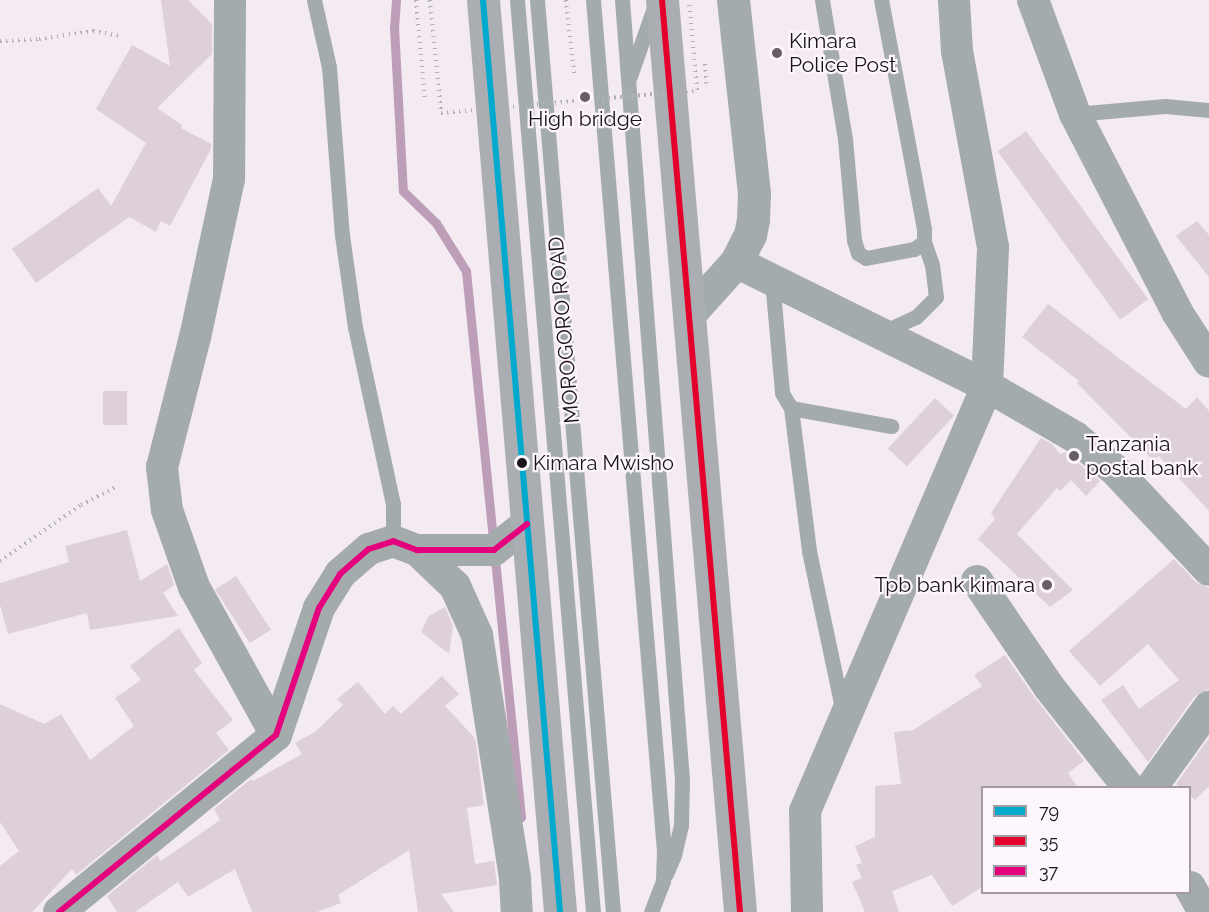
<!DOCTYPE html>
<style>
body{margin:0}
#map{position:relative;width:1209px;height:912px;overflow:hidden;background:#f4eaf2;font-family:Raleway,sans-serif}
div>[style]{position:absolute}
.stream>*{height:9px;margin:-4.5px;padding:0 4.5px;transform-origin:4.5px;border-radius:4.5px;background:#bd9eb8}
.building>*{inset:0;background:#ddd0db;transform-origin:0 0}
.path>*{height:4px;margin-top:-2px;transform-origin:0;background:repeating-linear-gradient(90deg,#b2b2b5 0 1.5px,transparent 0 6px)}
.service>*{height:15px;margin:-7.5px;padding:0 7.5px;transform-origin:7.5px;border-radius:7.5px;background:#a4abac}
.minor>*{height:32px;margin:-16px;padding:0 16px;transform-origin:16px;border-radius:16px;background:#a4abac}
.tertiary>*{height:33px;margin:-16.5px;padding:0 16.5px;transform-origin:16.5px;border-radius:16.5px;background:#a4abac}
.trunk>*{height:33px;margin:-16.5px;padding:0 16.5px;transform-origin:16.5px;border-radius:16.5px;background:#aaaeb2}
.path-bridge>*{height:4px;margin-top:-2px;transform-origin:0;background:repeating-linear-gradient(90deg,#b2b2b5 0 1.5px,transparent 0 6px)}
.bus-1>*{height:6px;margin:-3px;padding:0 3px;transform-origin:3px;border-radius:3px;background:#00a9ce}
.bus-2>*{height:6px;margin:-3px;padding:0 3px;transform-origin:3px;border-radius:3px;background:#e4002b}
.bus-3>*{height:6px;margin:-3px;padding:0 3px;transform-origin:3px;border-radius:3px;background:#e5007d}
.dots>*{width:16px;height:16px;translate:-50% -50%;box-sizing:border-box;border:3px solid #fef6fd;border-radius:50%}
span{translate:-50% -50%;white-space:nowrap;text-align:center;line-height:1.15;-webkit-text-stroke:4.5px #fef6fd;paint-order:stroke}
.bus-label{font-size:20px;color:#1a1318}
.left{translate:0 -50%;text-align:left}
.poi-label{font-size:21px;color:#1a1318}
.right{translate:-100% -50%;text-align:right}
.street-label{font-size:21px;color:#1a1318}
.legend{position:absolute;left:981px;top:786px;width:210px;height:108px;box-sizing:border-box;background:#fef6fd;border:2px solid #a39ba1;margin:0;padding:8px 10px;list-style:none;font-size:18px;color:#1a1318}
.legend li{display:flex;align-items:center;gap:12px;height:30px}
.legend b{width:30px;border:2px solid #a39ba1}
</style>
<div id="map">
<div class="stream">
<i style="left:396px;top:0;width:27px;rotate:94deg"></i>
<i style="left:394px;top:27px;width:164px;rotate:86.9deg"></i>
<i style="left:403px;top:191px;width:46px;rotate:44.1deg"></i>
<i style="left:436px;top:223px;width:57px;rotate:58deg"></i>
<i style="left:466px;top:271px;width:549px;rotate:84.25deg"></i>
</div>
<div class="building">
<i style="clip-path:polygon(161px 0,188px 0,212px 24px,212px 54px,157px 108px,182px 125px,181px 128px,211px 144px,211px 149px,170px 226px,161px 221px,156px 232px,129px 217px,36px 283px,12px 249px,98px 188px,111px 206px,146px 143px,96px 109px,132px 45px,170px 66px)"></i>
<i style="left:1026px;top:131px;width:208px;height:35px;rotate:54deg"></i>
<i style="clip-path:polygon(1197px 221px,1209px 235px,1209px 277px,1176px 236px)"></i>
<i style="clip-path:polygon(1048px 304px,1186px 409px,1197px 397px,1209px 411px,1209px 511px,1159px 456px,1153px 460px,1077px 383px,1079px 381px,1022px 337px)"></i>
<i style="left:103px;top:391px;width:24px;height:34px"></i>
<i style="left:935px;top:398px;width:26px;height:69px;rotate:43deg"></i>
<i style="clip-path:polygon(1041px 438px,1052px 444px,1060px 454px,1065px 452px,1100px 481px,1086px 496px,1071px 480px,1060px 491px,1057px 488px,1017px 534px,1073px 590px,1050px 607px,978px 539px,995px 519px,991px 513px)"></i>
<i style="clip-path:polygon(127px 530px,140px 581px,167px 564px,174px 585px,163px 593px,178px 616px,90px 630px,87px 613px,8px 634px,0 605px,0 583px,69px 562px,65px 546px)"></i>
<i style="clip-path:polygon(1174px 559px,1196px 582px,1209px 588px,1209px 689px,1194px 697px,1148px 762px,1101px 700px,1123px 685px,1139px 709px,1179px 680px,1148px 644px,1100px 686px,1069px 651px)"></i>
<i style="left:236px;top:576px;width:64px;height:25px;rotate:57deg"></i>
<i style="clip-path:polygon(445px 607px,453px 626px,449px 654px,421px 632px,429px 616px)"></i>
<i style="clip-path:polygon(179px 628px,202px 663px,194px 670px,233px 720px,216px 733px,229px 750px,76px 875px,72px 869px,32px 912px,0 912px,0 866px,19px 851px,0 822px,0 704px,44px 724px,61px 714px,90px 760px,134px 726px,115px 698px,141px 680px,130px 666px)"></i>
<i style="clip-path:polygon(1005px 655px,1035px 698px,1084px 761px,1068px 773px,1078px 788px,982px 788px,982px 887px,952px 906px,932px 875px,892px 891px,899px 912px,865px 912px,852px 882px,862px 878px,856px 865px,862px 863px,855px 846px,875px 837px,875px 786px,901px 784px,894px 732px,913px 730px,982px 686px,974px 675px)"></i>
<i style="clip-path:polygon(442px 676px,459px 694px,445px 706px,474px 737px,476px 743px,484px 805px,467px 808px,475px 864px,494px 861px,497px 885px,441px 894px,454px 912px,418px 912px,409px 850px,338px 895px,341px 903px,317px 912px,252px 912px,235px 869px,188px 897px,178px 882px,135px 912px,117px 912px,107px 896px,157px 855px,161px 861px,220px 820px,214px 809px,251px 779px,253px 781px,302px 754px,295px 743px,315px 732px,343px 705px,337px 699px,358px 682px,385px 714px,393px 706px,401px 714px)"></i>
<i style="clip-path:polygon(1209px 738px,1209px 786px,1195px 800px,1190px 795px,1190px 788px,1180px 788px,1176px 784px)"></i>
</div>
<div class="path">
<i style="left:416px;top:0;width:101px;rotate:84.9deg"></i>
<i style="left:566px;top:0;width:74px;rotate:83.8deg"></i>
<i style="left:0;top:41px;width:39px;rotate:-3deg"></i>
<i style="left:39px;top:39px;width:55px;rotate:-8.4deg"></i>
<i style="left:93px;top:31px;width:29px;rotate:10deg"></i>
<i style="left:705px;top:64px;width:21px;rotate:85deg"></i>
<i style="left:0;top:561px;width:98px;rotate:-34.7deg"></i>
<i style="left:81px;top:505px;width:39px;rotate:-27deg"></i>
</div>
<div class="service">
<i style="left:314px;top:0;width:69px;rotate:77.4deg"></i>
<i style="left:329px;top:67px;width:169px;rotate:85.6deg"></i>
<i style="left:342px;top:235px;width:93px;rotate:82deg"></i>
<i style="left:355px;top:327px;width:181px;rotate:77.9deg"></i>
<i style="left:393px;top:504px;width:37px;rotate:90deg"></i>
<i style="left:517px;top:0;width:915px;rotate:85.24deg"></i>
<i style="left:537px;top:0;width:915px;rotate:85.24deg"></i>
<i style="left:593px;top:0;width:854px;rotate:85.23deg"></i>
<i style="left:664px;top:851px;width:30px;rotate:92deg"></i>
<i style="left:663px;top:881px;width:33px;rotate:111deg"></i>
<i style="left:622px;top:0;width:782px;rotate:85.6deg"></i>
<i style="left:682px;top:780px;width:45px;rotate:91.3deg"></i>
<i style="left:681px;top:825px;width:31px;rotate:103deg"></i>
<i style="left:674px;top:855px;width:21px;rotate:113deg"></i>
<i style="left:822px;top:0;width:141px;rotate:80.6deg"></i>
<i style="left:845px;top:139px;width:101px;rotate:84.9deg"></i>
<i style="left:854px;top:240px;width:14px;rotate:73deg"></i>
<i style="left:858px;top:253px;width:9px;rotate:32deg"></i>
<i style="left:866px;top:258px;width:49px;rotate:-10.6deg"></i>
<i style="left:914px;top:249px;width:12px;rotate:-35deg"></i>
<i style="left:924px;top:242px;width:13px;rotate:-90deg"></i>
<i style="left:924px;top:229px;width:233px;rotate:-100.6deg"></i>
<i style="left:630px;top:76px;width:72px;rotate:-70.6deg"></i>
<i style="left:1075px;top:114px;width:90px;rotate:-5.1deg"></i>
<i style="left:1165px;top:106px;width:44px;rotate:5.2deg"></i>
<i style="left:772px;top:280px;width:113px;rotate:84.9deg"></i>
<i style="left:782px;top:393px;width:17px;rotate:59deg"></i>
<i style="left:791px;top:408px;width:102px;rotate:10.2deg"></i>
<i style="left:881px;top:333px;width:38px;rotate:-25deg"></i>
<i style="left:916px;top:317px;width:28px;rotate:-45deg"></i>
<i style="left:936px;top:297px;width:32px;rotate:-97deg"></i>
<i style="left:932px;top:265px;width:24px;rotate:-109deg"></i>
<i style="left:791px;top:408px;width:144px;rotate:82.8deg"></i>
<i style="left:809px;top:551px;width:165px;rotate:78.1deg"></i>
</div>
<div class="minor">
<i style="left:230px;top:0;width:179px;rotate:90.3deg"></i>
<i style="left:229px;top:179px;width:162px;rotate:102.1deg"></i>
<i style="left:195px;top:337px;width:134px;rotate:104.2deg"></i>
<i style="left:162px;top:467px;width:43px;rotate:83.4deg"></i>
<i style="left:167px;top:510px;width:82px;rotate:70.7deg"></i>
<i style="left:194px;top:587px;width:169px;rotate:61deg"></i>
<i style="left:1033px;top:0;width:121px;rotate:69.8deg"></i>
<i style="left:1075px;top:114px;width:223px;rotate:62.7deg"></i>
<i style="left:1177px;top:312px;width:59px;rotate:57.4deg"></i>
<i style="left:736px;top:262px;width:280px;rotate:26.3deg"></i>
<i style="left:987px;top:386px;width:102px;rotate:30.1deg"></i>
<i style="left:1075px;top:437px;width:52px;rotate:39.5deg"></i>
<i style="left:1115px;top:470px;width:137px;rotate:46.8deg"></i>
<i style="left:417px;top:550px;width:52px;rotate:43.5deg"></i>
<i style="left:455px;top:586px;width:54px;rotate:65.8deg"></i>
<i style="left:477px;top:635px;width:247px;rotate:81.1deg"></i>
<i style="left:515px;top:879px;width:33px;rotate:87deg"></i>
<i style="left:977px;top:581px;width:128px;rotate:55.8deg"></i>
<i style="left:1049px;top:687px;width:129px;rotate:51.6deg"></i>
<i style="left:1151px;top:788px;width:100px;rotate:-54.4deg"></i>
<i style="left:1190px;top:887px;width:29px;rotate:61deg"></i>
<i style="left:59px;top:912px;width:280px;rotate:-39.2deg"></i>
<i style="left:276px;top:735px;width:134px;rotate:-71.3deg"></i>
<i style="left:319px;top:608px;width:40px;rotate:-58deg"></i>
<i style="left:340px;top:574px;width:38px;rotate:-41deg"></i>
<i style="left:369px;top:549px;width:25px;rotate:-18deg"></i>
<i style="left:393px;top:541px;width:26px;rotate:21deg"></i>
<i style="left:417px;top:550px;width:77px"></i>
<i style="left:494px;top:550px;width:42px;rotate:-38.2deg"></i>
<i style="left:807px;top:912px;width:101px;rotate:-91.1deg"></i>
<i style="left:805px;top:811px;width:462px;rotate:-66.8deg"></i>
<i style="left:987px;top:386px;width:139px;rotate:-87.5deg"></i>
<i style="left:993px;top:247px;width:199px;rotate:-100.4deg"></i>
<i style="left:957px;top:51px;width:51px;rotate:-93.4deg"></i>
</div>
<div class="tertiary">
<i style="left:689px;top:314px;width:70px;rotate:-47.9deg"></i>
<i style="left:736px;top:262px;width:30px;rotate:-63deg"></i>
<i style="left:750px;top:235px;width:15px;rotate:-79deg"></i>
<i style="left:753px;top:220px;width:27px;rotate:-88deg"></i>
<i style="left:754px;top:193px;width:194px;rotate:-96.2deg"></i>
</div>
<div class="trunk">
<i style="left:483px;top:0;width:915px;rotate:85.17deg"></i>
<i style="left:662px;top:0;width:915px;rotate:85.11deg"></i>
</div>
<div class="path-bridge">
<i style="left:430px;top:0;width:114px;rotate:84.4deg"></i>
<i style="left:441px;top:113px;width:257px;rotate:-5.1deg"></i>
<i style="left:697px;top:90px;width:90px;rotate:-95.1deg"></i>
</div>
<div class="bus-1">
<i style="left:483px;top:0;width:915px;rotate:85.17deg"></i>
</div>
<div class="bus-2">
<i style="left:662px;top:0;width:915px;rotate:85.11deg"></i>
</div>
<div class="bus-3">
<i style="left:59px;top:912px;width:280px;rotate:-39.2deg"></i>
<i style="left:276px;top:735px;width:134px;rotate:-71.3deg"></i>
<i style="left:319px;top:608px;width:40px;rotate:-58deg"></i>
<i style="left:340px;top:574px;width:38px;rotate:-41deg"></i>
<i style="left:369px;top:549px;width:25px;rotate:-18deg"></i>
<i style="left:393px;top:541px;width:26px;rotate:21deg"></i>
<i style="left:417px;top:550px;width:77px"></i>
<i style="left:494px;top:550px;width:42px;rotate:-38.2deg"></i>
</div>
<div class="dots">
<i style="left:777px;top:53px;background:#665e64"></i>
<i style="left:585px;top:97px;background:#665e64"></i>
<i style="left:1074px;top:456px;background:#665e64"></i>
<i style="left:522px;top:463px;background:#1a1318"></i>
<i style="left:1047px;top:585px;background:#665e64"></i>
</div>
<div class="bus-label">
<span class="left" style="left:533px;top:463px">Kimara Mwisho</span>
</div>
<div class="poi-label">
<span class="left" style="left:789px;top:53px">Kimara<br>Police Post</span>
<span style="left:585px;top:119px">High bridge</span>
<span class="left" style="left:1086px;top:456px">Tanzania<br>postal bank</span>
<span class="right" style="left:1035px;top:585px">Tpb bank kimara</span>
</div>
<div class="street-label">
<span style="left:564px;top:330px;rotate:-95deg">MOROGORO ROAD</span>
</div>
<ul class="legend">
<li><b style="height:8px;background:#00a9ce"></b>79</li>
<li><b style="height:8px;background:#e4002b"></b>35</li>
<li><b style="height:8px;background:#e5007d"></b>37</li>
</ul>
</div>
